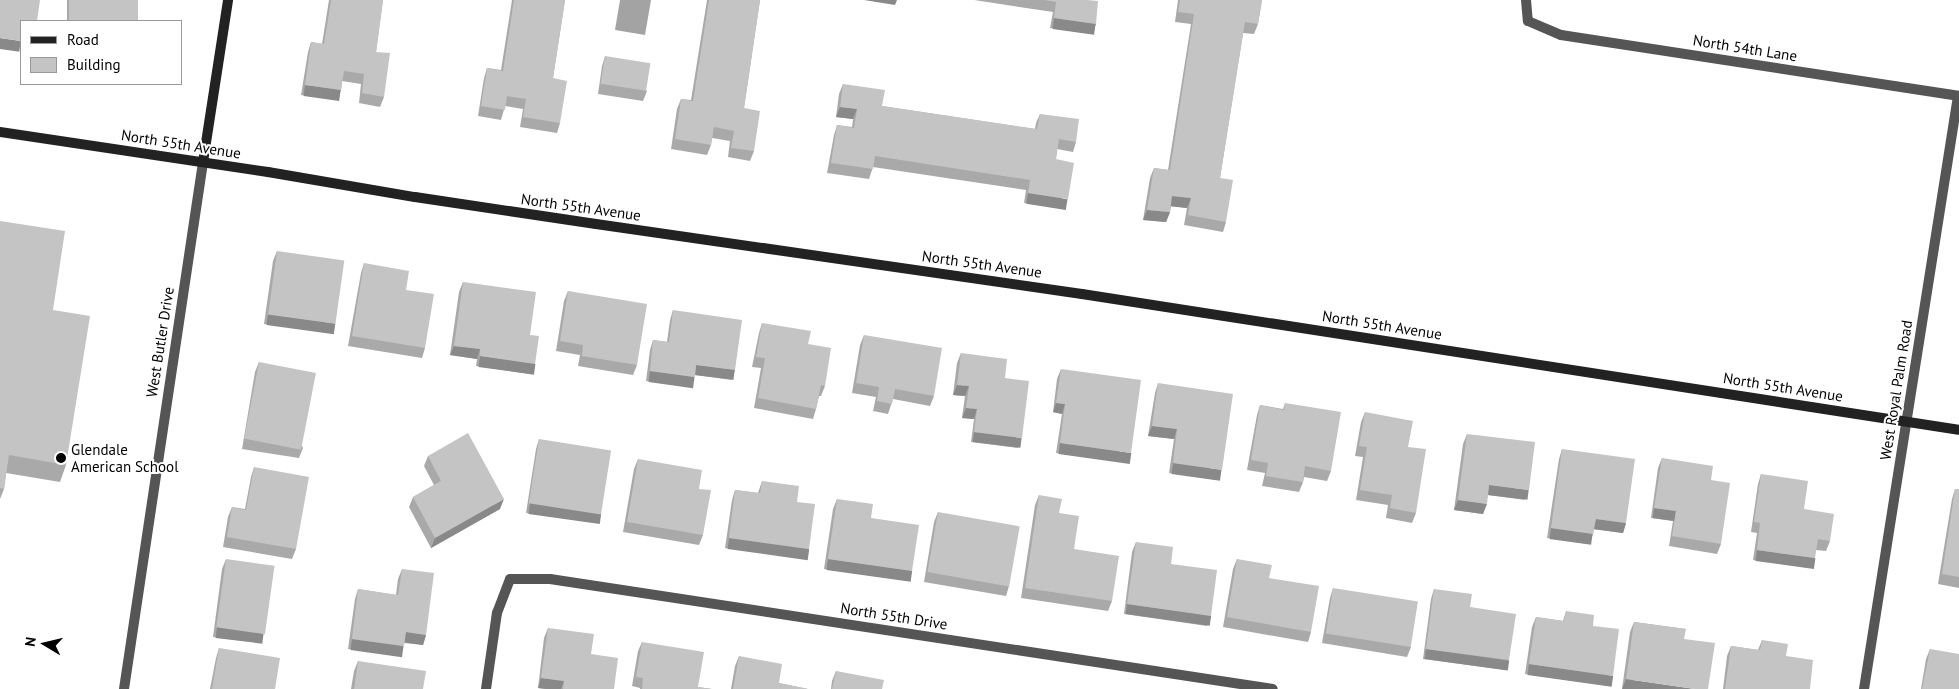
<!DOCTYPE html>
<style>
body{margin:0}
#map{position:relative;width:1959px;height:689px;overflow:hidden;background:#fff;font-family:"PT Sans",sans-serif}
div>[style]{position:absolute}
.water>*{inset:0;background:#a3a3a3}
.street>*{height:10px;margin:-5px;padding:0 5px;transform-origin:5px;border-radius:5px;background:#555}
.secondary>*{height:10px;margin:-5px;padding:0 5px;transform-origin:5px;border-radius:5px;background:#222}
.wall>*{inset:0;background:#a9a9a9;transform-origin:0 0}
.shaded-wall>*{inset:0;background:#898989;transform-origin:0 0}
.building>*{inset:0;background:#c4c4c4;transform-origin:0 0}
.dots>*{width:14px;height:14px;translate:-50% -50%;box-sizing:border-box;border:2px solid #fff;border-radius:50%}
span{translate:-50% -50%;white-space:nowrap;text-align:center;line-height:1.15;-webkit-text-stroke:4px #fff;paint-order:stroke}
.street-label{font-size:15px;color:#000}
.poi-label{font-size:15px;color:#000}
.left{translate:0 -50%;text-align:left}
.legend{position:absolute;left:20px;top:20px;width:162px;height:65px;box-sizing:border-box;background:#fff;border:1px solid #999;margin:0;padding:6px 9px;list-style:none;font-size:15px;color:#000}
.legend li{display:flex;align-items:center;gap:10px;height:25px}
.legend b{width:25px;border:1px solid #999}
.north{position:absolute;left:20px;top:619px;width:50px;height:50px;-webkit-text-stroke:4px #fff;paint-order:stroke;rotate:279deg;font-size:14px;font-weight:700;line-height:20px;text-align:center;color:#000}
.north::after{content:'';display:block;margin:auto;width:18px;height:22px;background:#000;clip-path:polygon(50% 0,100% 100%,50% 72%,0 100%)}
</style>
<div id="map">
<div class="water">
<i style="clip-path:polygon(620px 0,651px 0,645px 35px,615px 30px)"></i>
</div>
<div class="street">
<i style="left:1526px;top:0;width:21px;rotate:85deg"></i>
<i style="left:1528px;top:21px;width:36px;rotate:23deg"></i>
<i style="left:1561px;top:35px;width:403px;rotate:8.7deg"></i>
<i style="left:124px;top:689px;width:533px;rotate:-81.47deg"></i>
<i style="left:486px;top:689px;width:77px;rotate:-81.8deg"></i>
<i style="left:497px;top:613px;width:36px;rotate:-69deg"></i>
<i style="left:510px;top:579px;width:40px"></i>
<i style="left:550px;top:579px;width:731px;rotate:8.65deg"></i>
<i style="left:1864px;top:689px;width:600px;rotate:-80.99deg"></i>
</div>
<div class="secondary">
<i style="left:0;top:132px;width:271px;rotate:8.5deg"></i>
<i style="left:268px;top:172px;width:149px;rotate:9.7deg"></i>
<i style="left:415px;top:197px;width:183px;rotate:8.5deg"></i>
<i style="left:596px;top:224px;width:491px;rotate:8.2deg"></i>
<i style="left:1082px;top:294px;width:887px;rotate:8.81deg"></i>
<i style="left:203px;top:162px;width:164px;rotate:-81.2deg"></i>
</div>
<div class="wall">
<i style="left:67px;top:0;width:71px;height:21px"></i>
<i style="clip-path:polygon(329px 0,383px 0,376px 52px,384px 97px,380px 107px,359px 103px,361px 84px,342px 81px,341px 90px,337px 100px,301px 95px,308px 52px,311px 42px,322px 44px)"></i>
<i style="clip-path:polygon(512px 0,565px 0,553px 78px,560px 123px,557px 133px,520px 127px,523px 109px,505px 106px,501px 120px,478px 116px,484px 78px,487px 68px,501px 70px)"></i>
<i style="clip-path:polygon(707px 0,760px 0,744px 108px,754px 151px,750px 161px,728px 157px,730px 141px,712px 138px,711px 145px,707px 155px,671px 149px,677px 109px,681px 99px,691px 100px)"></i>
<i style="clip-path:polygon(974px 0,1087px 0,1096px 24px,1092px 34px,1050px 28px,1053px 12px)"></i>
<i style="clip-path:polygon(1178px 0,1262px 0,1258px 24px,1254px 34px,1243px 33px,1220px 178px,1226px 222px,1223px 232px,1184px 225px,1187px 208px,1171px 206px,1170px 212px,1166px 222px,1143px 220px,1150px 178px,1154px 168px,1168px 170px,1191px 24px,1175px 22px)"></i>
<i style="clip-path:polygon(605px 56px,647px 91px,643px 101px,598px 94px,602px 66px)"></i>
<i style="clip-path:polygon(843px 84px,882px 106px,1035px 129px,1036px 123px,1040px 114px,1076px 142px,1073px 152px,1057px 149px,1056px 159px,1064px 209px,1024px 203px,1026px 190px,873px 167px,869px 179px,827px 173px,834px 135px,837px 125px,852px 127px,853px 119px,836px 117px,839px 94px)"></i>
<i style="clip-path:polygon(0 221px,53px 310px,66px 465px,60px 482px,6px 473px,4px 489px,0 499px)"></i>
<i style="clip-path:polygon(277px 251px,332px 333px,264px 324px,273px 261px)"></i>
<i style="clip-path:polygon(364px 263px,406px 290px,425px 348px,422px 358px,348px 346px,361px 273px)"></i>
<i style="clip-path:polygon(463px 282px,530px 335px,535px 364px,531px 374px,476px 366px,477px 359px,450px 355px,459px 292px)"></i>
<i style="clip-path:polygon(568px 291px,637px 365px,633px 375px,578px 366px,580px 355px,556px 351px,564px 301px)"></i>
<i style="clip-path:polygon(673px 310px,735px 370px,732px 380px,695px 375px,691px 387px,646px 381px,650px 350px,653px 340px,667px 342px,670px 320px)"></i>
<i style="clip-path:polygon(762px 323px,808px 344px,825px 386px,821px 396px,819px 396px,816px 409px,813px 419px,754px 408px,761px 368px,752px 367px,759px 333px)"></i>
<i style="clip-path:polygon(864px 335px,934px 396px,930px 406px,893px 399px,888px 414px,873px 411px,876px 397px,852px 393px,860px 345px)"></i>
<i style="clip-path:polygon(961px 353px,1005px 378px,1018px 448px,971px 442px,974px 419px,962px 418px,965px 396px,953px 395px,957px 363px)"></i>
<i style="clip-path:polygon(259px 362px,303px 448px,299px 458px,242px 449px,255px 372px)"></i>
<i style="clip-path:polygon(1061px 369px,1128px 463px,1056px 453px,1062px 414px,1053px 412px,1057px 379px)"></i>
<i style="clip-path:polygon(1158px 383px,1218px 480px,1169px 473px,1174px 439px,1148px 436px,1155px 393px)"></i>
<i style="clip-path:polygon(1285px 403px,1331px 471px,1327px 481px,1304px 477px,1303px 482px,1299px 492px,1262px 486px,1265px 473px,1247px 470px,1257px 415px,1260px 405px,1283px 409px)"></i>
<i style="clip-path:polygon(1365px 412px,1408px 447px,1416px 513px,1412px 523px,1386px 518px,1388px 505px,1356px 500px,1363px 457px,1355px 456px,1361px 422px)"></i>
<i style="clip-path:polygon(1467px 434px,1525px 500px,1488px 495px,1483px 514px,1454px 510px,1463px 444px)"></i>
<i style="clip-path:polygon(539px 439px,597px 523px,526px 513px,536px 449px)"></i>
<i style="clip-path:polygon(1562px 449px,1626px 523px,1623px 533px,1594px 529px,1593px 534px,1589px 544px,1547px 538px,1559px 459px)"></i>
<i style="clip-path:polygon(428px 456px,500px 509px,431px 548px,409px 507px,413px 497px,434px 485px,424px 466px)"></i>
<i style="clip-path:polygon(1662px 458px,1711px 480px,1721px 544px,1717px 554px,1669px 546px,1673px 521px,1651px 518px,1658px 468px)"></i>
<i style="clip-path:polygon(638px 459px,699px 489px,703px 535px,699px 545px,623px 532px,634px 469px)"></i>
<i style="clip-path:polygon(254px 467px,296px 549px,292px 559px,223px 547px,228px 517px,232px 507px,245px 509px,251px 477px)"></i>
<i style="clip-path:polygon(1761px 474px,1804px 509px,1830px 541px,1826px 551px,1816px 550px,1811px 568px,1753px 560px,1757px 533px,1751px 532px,1758px 484px)"></i>
<i style="clip-path:polygon(762px 481px,797px 502px,809px 549px,806px 559px,725px 548px,732px 500px,735px 490px,758px 493px)"></i>
<i style="clip-path:polygon(1955px 489px,1959px 489px,1959px 588px,1938px 584px,1952px 499px)"></i>
<i style="clip-path:polygon(1039px 495px,1059px 513px,1074px 549px,1112px 601px,1108px 611px,1021px 598px,1035px 505px)"></i>
<i style="clip-path:polygon(837px 499px,871px 518px,912px 571px,909px 581px,824px 569px,833px 509px)"></i>
<i style="clip-path:polygon(938px 512px,1009px 586px,1006px 596px,924px 582px,934px 522px)"></i>
<i style="clip-path:polygon(1136px 542px,1171px 564px,1211px 616px,1207px 626px,1124px 614px,1132px 552px)"></i>
<i style="clip-path:polygon(226px 559px,261px 643px,213px 637px,222px 569px)"></i>
<i style="clip-path:polygon(1237px 559px,1269px 578px,1311px 632px,1308px 642px,1223px 627px,1233px 569px)"></i>
<i style="clip-path:polygon(402px 569px,426px 635px,423px 645px,404px 643px,400px 656px,348px 649px,355px 599px,358px 589px,396px 595px,398px 579px)"></i>
<i style="clip-path:polygon(1333px 588px,1411px 647px,1407px 657px,1322px 643px,1330px 598px)"></i>
<i style="clip-path:polygon(1434px 589px,1470px 607px,1509px 660px,1506px 670px,1423px 659px,1431px 599px)"></i>
<i style="clip-path:polygon(1566px 611px,1593px 626px,1609px 686px,1525px 674px,1532px 627px,1536px 617px,1563px 621px)"></i>
<i style="clip-path:polygon(1634px 622px,1686px 629px,1622px 689px,1630px 632px)"></i>
<i style="clip-path:polygon(548px 628px,591px 654px,614px 689px,546px 689px,538px 688px,544px 638px)"></i>
<i style="clip-path:polygon(1762px 640px,1786px 656px,1810px 689px,1723px 689px,1727px 656px,1731px 646px,1758px 650px)"></i>
<i style="clip-path:polygon(642px 642px,698px 687px,712px 689px,640px 689px,640px 688px,632px 686px,638px 651px)"></i>
<i style="clip-path:polygon(219px 648px,275px 689px,210px 689px,216px 658px)"></i>
<i style="clip-path:polygon(1930px 649px,1959px 689px,1921px 689px,1926px 659px)"></i>
<i style="clip-path:polygon(739px 656px,779px 683px,808px 689px,731px 689px,735px 666px)"></i>
<i style="clip-path:polygon(358px 661px,423px 689px,351px 689px,354px 671px)"></i>
<i style="clip-path:polygon(836px 671px,882px 689px,831px 689px,832px 681px)"></i>
</div>
<div class="shaded-wall">
<i style="clip-path:polygon(864px 0,897px 0,895px 5px)"></i>
<i style="left:1054px;top:18px;width:42px;height:11px;rotate:8deg"></i>
<i style="left:0;top:38px;width:21px;height:11px;rotate:8deg"></i>
<i style="left:305px;top:85px;width:36px;height:11px;rotate:8deg"></i>
<i style="clip-path:polygon(840px 107px,857px 109px,853px 119px,836px 117px)"></i>
<i style="left:1028px;top:193px;width:40px;height:11px;rotate:9deg"></i>
<i style="clip-path:polygon(1172px 196px,1191px 198px,1187px 208px,1168px 206px)"></i>
<i style="clip-path:polygon(1147px 210px,1170px 212px,1166px 222px,1143px 220px)"></i>
<i style="left:268px;top:314px;width:68px;height:11px;rotate:8deg"></i>
<i style="clip-path:polygon(454px 346px,480px 349px,477px 359px,450px 355px)"></i>
<i style="left:480px;top:356px;width:56px;height:11px;rotate:8deg"></i>
<i style="left:696px;top:365px;width:39px;height:10px;rotate:7deg"></i>
<i style="left:650px;top:371px;width:45px;height:11px;rotate:8deg"></i>
<i style="clip-path:polygon(957px 385px,969px 386px,965px 396px,953px 395px)"></i>
<i style="clip-path:polygon(1056px 403px,1065px 404px,1062px 414px,1053px 412px)"></i>
<i style="clip-path:polygon(966px 408px,977px 409px,974px 419px,962px 418px)"></i>
<i style="clip-path:polygon(1152px 426px,1177px 429px,1174px 439px,1148px 436px)"></i>
<i style="left:974px;top:432px;width:48px;height:10px;rotate:7deg"></i>
<i style="left:1060px;top:443px;width:72px;height:11px;rotate:8deg"></i>
<i style="left:1173px;top:463px;width:49px;height:11px;rotate:8deg"></i>
<i style="left:1489px;top:485px;width:40px;height:10px;rotate:7deg"></i>
<i style="clip-path:polygon(504px 499px,500px 509px,431px 548px,435px 538px)"></i>
<i style="clip-path:polygon(1458px 500px,1487px 504px,1483px 514px,1454px 510px)"></i>
<i style="left:530px;top:503px;width:72px;height:11px;rotate:8deg"></i>
<i style="left:1654px;top:508px;width:22px;height:10px;rotate:8deg"></i>
<i style="clip-path:polygon(1596px 519px,1626px 523px,1623px 533px,1592px 529px)"></i>
<i style="left:1551px;top:528px;width:42px;height:11px;rotate:8deg"></i>
<i style="left:729px;top:538px;width:81px;height:11px;rotate:8deg"></i>
<i style="left:1757px;top:550px;width:59px;height:11px;rotate:8deg"></i>
<i style="left:828px;top:559px;width:85px;height:11px;rotate:8deg"></i>
<i style="left:1127px;top:604px;width:85px;height:10px;rotate:8deg"></i>
<i style="left:217px;top:627px;width:47px;height:11px;rotate:7deg"></i>
<i style="clip-path:polygon(406px 632px,426px 635px,423px 645px,402px 642px)"></i>
<i style="left:352px;top:639px;width:52px;height:11px;rotate:8deg"></i>
<i style="left:1426px;top:649px;width:84px;height:10px;rotate:8deg"></i>
<i style="left:1529px;top:664px;width:85px;height:11px;rotate:8deg"></i>
<i style="clip-path:polygon(541px 678px,564px 681px,561px 689px,546px 689px,538px 688px)"></i>
<i style="clip-path:polygon(1626px 679px,1695px 689px,1622px 689px)"></i>
</div>
<div class="building">
<i style="clip-path:polygon(0 0,40px 0,37px 21px,21px 21px,21px 41px,0 38px)"></i>
<i style="left:69px;top:0;width:69px;height:21px"></i>
<i style="clip-path:polygon(331px 0,383px 0,376px 52px,390px 53px,384px 97px,362px 93px,364px 74px,344px 71px,341px 90px,305px 85px,311px 42px,324px 44px)"></i>
<i style="clip-path:polygon(514px 0,565px 0,553px 78px,567px 81px,560px 123px,523px 117px,526px 99px,507px 96px,505px 110px,481px 106px,487px 68px,503px 71px)"></i>
<i style="clip-path:polygon(709px 0,760px 0,744px 108px,760px 111px,754px 151px,731px 148px,734px 131px,714px 127px,711px 145px,675px 139px,681px 99px,693px 101px)"></i>
<i style="clip-path:polygon(1044px 0,1087px 0,1098px 1px,1096px 24px,1054px 18px,1056px 2px)"></i>
<i style="clip-path:polygon(1180px 0,1262px 0,1258px 24px,1245px 22px,1220px 178px,1233px 180px,1226px 222px,1188px 215px,1191px 198px,1172px 196px,1170px 212px,1147px 210px,1154px 168px,1170px 170px,1194px 14px,1178px 12px)"></i>
<i style="left:605px;top:56px;width:46px;height:28px;rotate:9deg"></i>
<i style="clip-path:polygon(843px 84px,885px 90px,882px 106px,1037px 129px,1040px 114px,1079px 119px,1076px 142px,1059px 139px,1056px 159px,1074px 163px,1068px 199px,1028px 193px,1030px 180px,875px 156px,873px 169px,831px 163px,837px 125px,854px 128px,857px 109px,840px 107px)"></i>
<i style="clip-path:polygon(0 221px,65px 231px,53px 310px,90px 316px,66px 465px,9px 455px,4px 489px,0 488px)"></i>
<i style="left:277px;top:251px;width:68px;height:64px;rotate:8deg"></i>
<i style="clip-path:polygon(364px 263px,409px 271px,406px 290px,434px 294px,425px 348px,352px 336px)"></i>
<i style="clip-path:polygon(463px 282px,536px 292px,530px 335px,539px 336px,535px 364px,480px 356px,480px 349px,454px 346px)"></i>
<i style="clip-path:polygon(568px 291px,647px 304px,637px 365px,582px 356px,583px 345px,560px 341px)"></i>
<i style="clip-path:polygon(673px 310px,742px 320px,735px 370px,696px 365px,695px 377px,650px 371px,653px 340px,669px 342px)"></i>
<i style="clip-path:polygon(762px 323px,811px 331px,808px 344px,831px 348px,825px 386px,821px 385px,816px 409px,758px 398px,765px 358px,756px 357px)"></i>
<i style="clip-path:polygon(864px 335px,942px 348px,934px 396px,895px 389px,892px 404px,877px 401px,879px 387px,856px 383px)"></i>
<i style="clip-path:polygon(961px 353px,1007px 359px,1005px 378px,1029px 381px,1022px 438px,974px 432px,977px 409px,966px 408px,969px 386px,957px 385px)"></i>
<i style="left:259px;top:362px;width:58px;height:78px;rotate:11deg"></i>
<i style="clip-path:polygon(1061px 369px,1141px 380px,1131px 453px,1060px 443px,1065px 404px,1056px 403px)"></i>
<i style="clip-path:polygon(1158px 383px,1233px 394px,1222px 470px,1173px 463px,1177px 429px,1152px 426px)"></i>
<i style="clip-path:polygon(1285px 403px,1341px 412px,1331px 471px,1305px 466px,1303px 482px,1266px 476px,1268px 463px,1251px 460px,1260px 405px,1284px 410px)"></i>
<i style="clip-path:polygon(1365px 412px,1413px 421px,1408px 447px,1426px 449px,1416px 513px,1390px 508px,1392px 495px,1360px 490px,1367px 447px,1359px 446px)"></i>
<i style="clip-path:polygon(468px 433px,504px 499px,435px 538px,413px 497px,441px 481px,428px 456px)"></i>
<i style="clip-path:polygon(1467px 434px,1535px 442px,1529px 490px,1489px 485px,1487px 504px,1458px 500px)"></i>
<i style="left:539px;top:439px;width:73px;height:65px;rotate:9deg"></i>
<i style="clip-path:polygon(1562px 449px,1635px 459px,1626px 523px,1596px 519px,1593px 534px,1551px 528px)"></i>
<i style="clip-path:polygon(1662px 458px,1713px 466px,1711px 480px,1730px 483px,1721px 544px,1672px 536px,1676px 511px,1654px 508px)"></i>
<i style="clip-path:polygon(638px 459px,702px 470px,699px 489px,711px 490px,703px 535px,627px 522px)"></i>
<i style="clip-path:polygon(254px 467px,309px 477px,296px 549px,227px 537px,232px 507px,246px 510px)"></i>
<i style="clip-path:polygon(1761px 474px,1808px 481px,1804px 509px,1834px 514px,1830px 541px,1818px 539px,1815px 558px,1757px 550px,1760px 523px,1754px 522px)"></i>
<i style="clip-path:polygon(762px 481px,799px 486px,797px 502px,815px 504px,809px 549px,729px 538px,735px 490px,760px 493px)"></i>
<i style="clip-path:polygon(1955px 489px,1959px 489px,1959px 577px,1942px 574px)"></i>
<i style="clip-path:polygon(1039px 495px,1062px 499px,1059px 513px,1079px 516px,1074px 549px,1119px 556px,1112px 601px,1025px 588px)"></i>
<i style="clip-path:polygon(837px 499px,873px 504px,871px 518px,919px 525px,912px 571px,828px 559px)"></i>
<i style="left:938px;top:512px;width:83px;height:61px;rotate:10deg"></i>
<i style="clip-path:polygon(1136px 542px,1173px 547px,1171px 564px,1217px 570px,1211px 616px,1127px 604px)"></i>
<i style="left:226px;top:559px;width:49px;height:69px;rotate:8deg"></i>
<i style="clip-path:polygon(1237px 559px,1272px 565px,1269px 578px,1319px 586px,1311px 632px,1227px 617px)"></i>
<i style="clip-path:polygon(402px 569px,434px 573px,426px 635px,406px 632px,404px 646px,352px 639px,358px 589px,398px 595px)"></i>
<i style="left:1333px;top:588px;width:86px;height:46px;rotate:9deg"></i>
<i style="clip-path:polygon(1434px 589px,1472px 594px,1470px 607px,1516px 614px,1509px 660px,1426px 649px)"></i>
<i style="clip-path:polygon(1566px 611px,1594px 615px,1593px 626px,1619px 629px,1613px 676px,1529px 664px,1536px 617px,1564px 621px)"></i>
<i style="clip-path:polygon(1634px 622px,1686px 629px,1684px 639px,1715px 643px,1708px 689px,1695px 689px,1626px 679px)"></i>
<i style="clip-path:polygon(548px 628px,594px 634px,591px 654px,618px 658px,614px 689px,563px 689px,564px 681px,541px 678px)"></i>
<i style="clip-path:polygon(1762px 640px,1788px 644px,1786px 656px,1813px 660px,1810px 689px,1725px 689px,1731px 646px,1760px 650px)"></i>
<i style="clip-path:polygon(642px 642px,704px 652px,698px 687px,712px 689px,642px 689px,643px 678px,636px 677px)"></i>
<i style="clip-path:polygon(219px 648px,280px 658px,275px 689px,212px 689px)"></i>
<i style="clip-path:polygon(1930px 649px,1959px 654px,1959px 689px,1922px 689px)"></i>
<i style="clip-path:polygon(739px 656px,782px 664px,779px 683px,808px 689px,733px 689px)"></i>
<i style="clip-path:polygon(358px 661px,426px 671px,423px 689px,354px 689px)"></i>
<i style="clip-path:polygon(836px 671px,884px 680px,882px 689px,832px 689px)"></i>
</div>
<div class="dots">
<i style="left:61px;top:458px;background:#000"></i>
</div>
<div class="street-label">
<span style="left:1745px;top:48px;rotate:9deg">North 54th Lane</span>
<span style="left:181px;top:144px;rotate:9deg">North 55th Avenue</span>
<span style="left:581px;top:207px;rotate:8deg">North 55th Avenue</span>
<span style="left:982px;top:264px;rotate:8deg">North 55th Avenue</span>
<span style="left:1382px;top:325px;rotate:9deg">North 55th Avenue</span>
<span style="left:160px;top:342px;rotate:-81deg">West Butler Drive</span>
<span style="left:1783px;top:387px;rotate:9deg">North 55th Avenue</span>
<span style="left:1896px;top:390px;rotate:-81deg">West Royal Palm Road</span>
<span style="left:894px;top:616px;rotate:9deg">North 55th Drive</span>
</div>
<div class="poi-label">
<span class="left" style="left:71px;top:458px">Glendale<br>American School</span>
</div>
<ul class="legend">
<li><b style="height:6px;background:#222"></b>Road</li>
<li><b style="height:14px;background:#c4c4c4"></b>Building</li>
</ul>
<div class="north">N</div>
</div>
